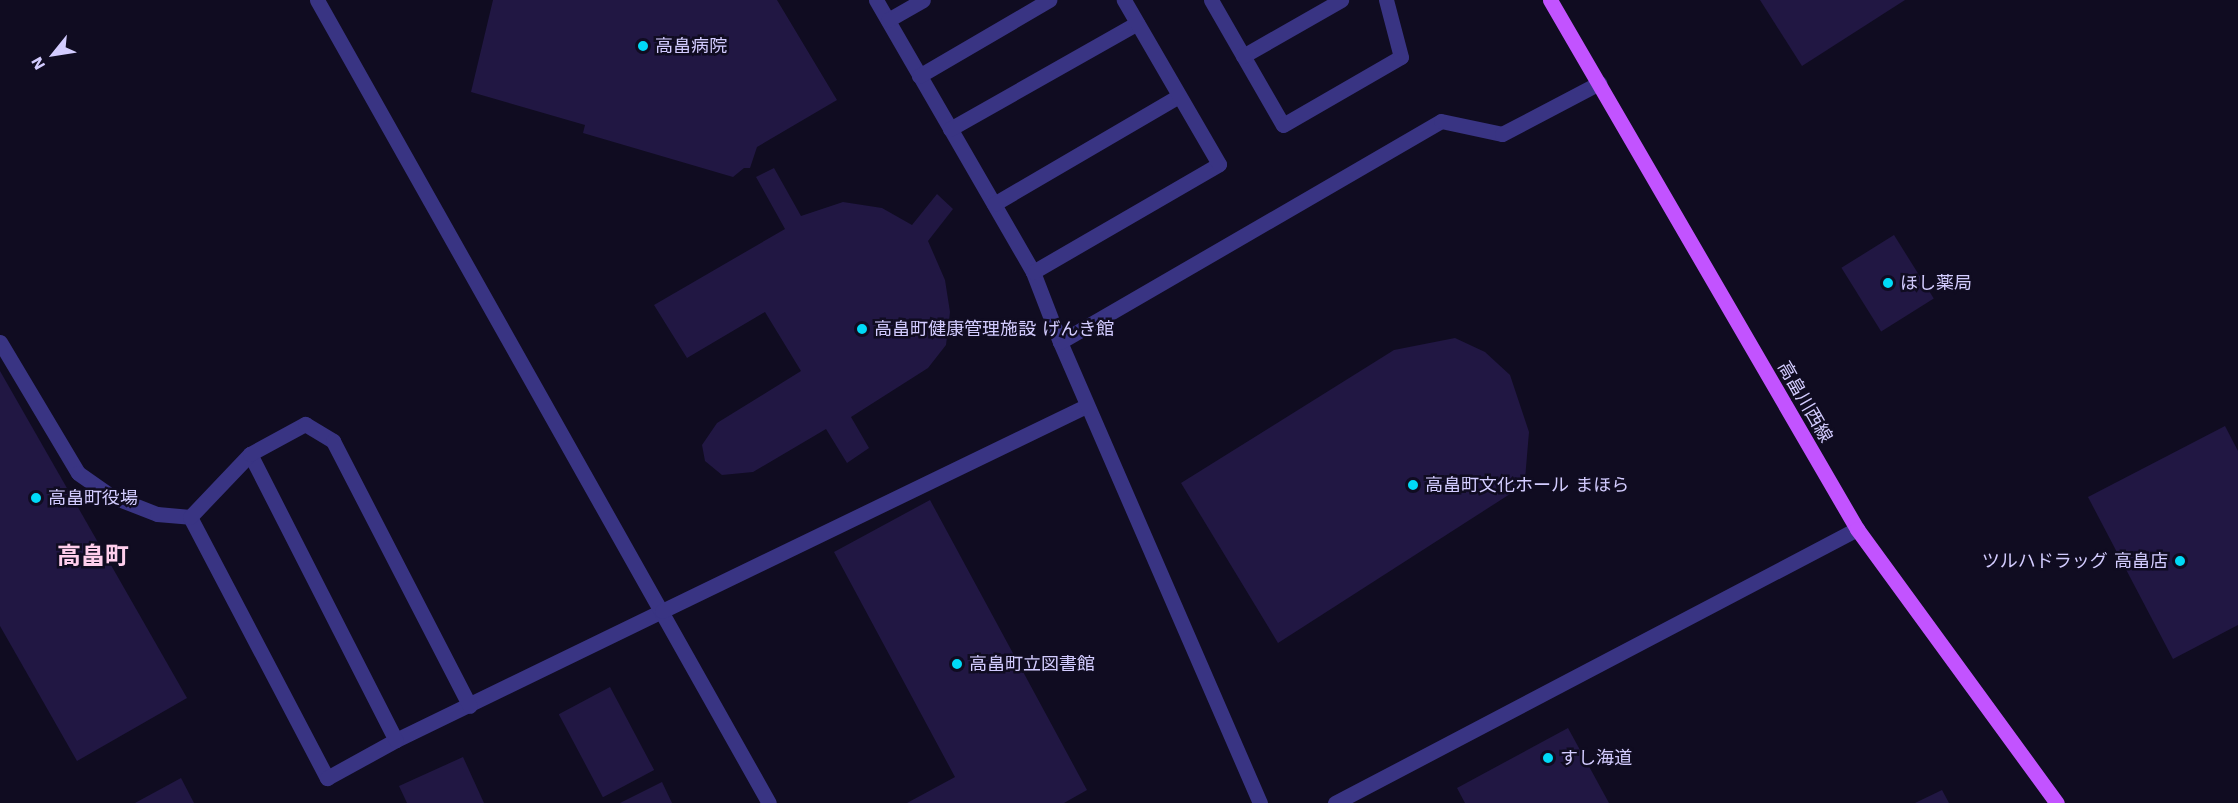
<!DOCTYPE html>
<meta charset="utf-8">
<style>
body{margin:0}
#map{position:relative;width:2238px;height:803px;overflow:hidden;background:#100c21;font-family:"Work Sans","Noto Sans JP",sans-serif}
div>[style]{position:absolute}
.building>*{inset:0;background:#211743;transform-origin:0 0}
.service>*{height:15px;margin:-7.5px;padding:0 7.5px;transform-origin:7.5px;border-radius:7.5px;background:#393483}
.minor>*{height:15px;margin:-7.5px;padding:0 7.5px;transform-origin:7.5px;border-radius:7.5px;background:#393483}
.primary>*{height:15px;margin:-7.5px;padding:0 7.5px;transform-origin:7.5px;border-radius:7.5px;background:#c253ff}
.dots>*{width:16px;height:16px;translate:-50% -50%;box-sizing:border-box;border:3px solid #100c21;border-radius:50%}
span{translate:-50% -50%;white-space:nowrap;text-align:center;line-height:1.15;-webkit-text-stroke:5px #100c21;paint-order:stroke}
.poi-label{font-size:18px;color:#d3ccff}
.left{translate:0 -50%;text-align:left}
.right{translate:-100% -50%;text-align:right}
.street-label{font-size:18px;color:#d3ccff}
.district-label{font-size:24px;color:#ffceec;font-weight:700}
.north{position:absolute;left:24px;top:24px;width:60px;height:60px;-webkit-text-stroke:4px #100c21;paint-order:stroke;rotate:240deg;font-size:16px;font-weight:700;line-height:24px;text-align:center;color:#d3ccff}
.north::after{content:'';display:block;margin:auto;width:21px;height:27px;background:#d3ccff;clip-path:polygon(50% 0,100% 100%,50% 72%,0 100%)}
</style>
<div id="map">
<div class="building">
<i style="clip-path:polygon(493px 0,777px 0,837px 100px,757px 147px,750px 168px,744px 168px,733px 177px,583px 133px,585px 125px,471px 92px)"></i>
<i style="clip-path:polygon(1760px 0,1905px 0,1802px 66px)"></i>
<i style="clip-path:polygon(774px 168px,801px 216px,843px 202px,882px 208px,912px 225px,937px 194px,953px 209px,928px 241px,945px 280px,950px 312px,946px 345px,928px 368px,851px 417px,869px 448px,847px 463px,826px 429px,753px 472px,722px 475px,705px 461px,702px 445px,717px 423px,801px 371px,765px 312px,687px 358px,654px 305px,785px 229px,756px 177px)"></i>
<i style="left:1894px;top:235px;width:75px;height:62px;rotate:58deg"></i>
<i style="clip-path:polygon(1455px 338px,1485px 352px,1510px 375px,1529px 432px,1525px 479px,1510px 494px,1278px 643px,1181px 483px,1394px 350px)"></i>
<i style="clip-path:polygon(0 371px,187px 698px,77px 761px,0 626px)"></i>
<i style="clip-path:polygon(2225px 426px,2238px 451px,2238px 625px,2173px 659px,2088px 497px)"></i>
<i style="clip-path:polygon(930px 500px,1087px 790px,1064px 803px,907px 803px,955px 777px,834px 552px)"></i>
<i style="left:610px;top:687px;width:94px;height:58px;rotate:62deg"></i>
<i style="clip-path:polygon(1568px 728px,1609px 803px,1465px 803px,1457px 788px)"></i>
<i style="clip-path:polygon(463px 757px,484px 803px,407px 803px,399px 786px)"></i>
<i style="clip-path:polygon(181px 778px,194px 803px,135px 803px)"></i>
<i style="clip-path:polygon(662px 782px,672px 803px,620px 803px)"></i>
<i style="clip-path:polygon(1942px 790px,1949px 803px,1915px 803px)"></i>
</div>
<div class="service">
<i style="left:876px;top:0;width:314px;rotate:60deg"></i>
<i style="left:1033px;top:272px;width:75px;rotate:68.9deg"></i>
<i style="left:1211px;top:0;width:144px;rotate:60.1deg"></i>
<i style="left:1283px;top:125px;width:136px;rotate:-30deg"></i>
<i style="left:1401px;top:57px;width:59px;rotate:-104.7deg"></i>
<i style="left:888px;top:20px;width:40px;rotate:-29.7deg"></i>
<i style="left:1243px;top:56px;width:113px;rotate:-29.7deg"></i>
<i style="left:919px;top:76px;width:151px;rotate:-30.3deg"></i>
<i style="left:950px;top:129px;width:215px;rotate:-29.5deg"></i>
<i style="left:994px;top:204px;width:214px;rotate:-30.3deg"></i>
<i style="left:1033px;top:272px;width:215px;rotate:-30.1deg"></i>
<i style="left:1219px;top:164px;width:190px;rotate:-120.1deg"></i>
<i style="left:0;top:342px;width:152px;rotate:59.2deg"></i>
<i style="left:78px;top:473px;width:40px;rotate:34.9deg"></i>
<i style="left:111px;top:496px;width:49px;rotate:21.4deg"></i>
<i style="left:157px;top:514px;width:33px;rotate:5deg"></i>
<i style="left:190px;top:517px;width:295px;rotate:62.3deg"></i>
<i style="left:327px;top:778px;width:79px;rotate:-28.8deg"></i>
<i style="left:396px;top:740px;width:296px;rotate:-25.9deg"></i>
<i style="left:250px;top:454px;width:321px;rotate:63deg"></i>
<i style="left:190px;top:517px;width:87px;rotate:-46.4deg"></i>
<i style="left:250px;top:454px;width:63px;rotate:-28.6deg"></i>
<i style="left:305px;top:424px;width:33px;rotate:31deg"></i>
<i style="left:333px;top:441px;width:298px;rotate:62.7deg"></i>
</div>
<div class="minor">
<i style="left:317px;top:0;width:921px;rotate:60.63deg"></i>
<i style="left:662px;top:611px;width:471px;rotate:-25.8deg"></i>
<i style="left:1260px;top:803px;width:503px;rotate:-113.45deg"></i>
<i style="left:1060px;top:342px;width:440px;rotate:-30.1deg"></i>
<i style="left:1441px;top:121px;width:62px;rotate:12deg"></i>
<i style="left:1502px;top:134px;width:110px;rotate:-27.7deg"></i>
<i style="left:1335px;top:803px;width:590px;rotate:-27.7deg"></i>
</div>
<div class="primary">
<i style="left:1550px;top:0;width:612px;rotate:59.87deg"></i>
<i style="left:1857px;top:529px;width:339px;rotate:53.9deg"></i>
</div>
<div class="dots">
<i style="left:643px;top:46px;background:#00daf7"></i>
<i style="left:1888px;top:283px;background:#00daf7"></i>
<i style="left:862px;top:329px;background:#00daf7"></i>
<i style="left:1413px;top:485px;background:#00daf7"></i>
<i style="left:36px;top:498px;background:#00daf7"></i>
<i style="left:2180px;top:561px;background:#00daf7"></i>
<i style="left:957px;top:664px;background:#00daf7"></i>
<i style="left:1548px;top:758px;background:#00daf7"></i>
</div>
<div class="poi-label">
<span class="left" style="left:655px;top:46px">高畠病院</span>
<span class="left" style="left:1900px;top:283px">ほし薬局</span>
<span class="left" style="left:874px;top:329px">高畠町健康管理施設 げんき館</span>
<span class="left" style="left:1425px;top:485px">高畠町文化ホール まほら</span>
<span class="left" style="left:48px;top:498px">高畠町役場</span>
<span class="right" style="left:2168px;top:561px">ツルハドラッグ 高畠店</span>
<span class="left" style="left:969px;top:664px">高畠町立図書館</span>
<span class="left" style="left:1560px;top:758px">すし海道</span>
</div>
<div class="street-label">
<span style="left:1805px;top:402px;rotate:60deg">高畠川西線</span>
</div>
<div class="district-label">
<span style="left:93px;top:557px">高畠町</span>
</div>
<div class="north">N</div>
</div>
